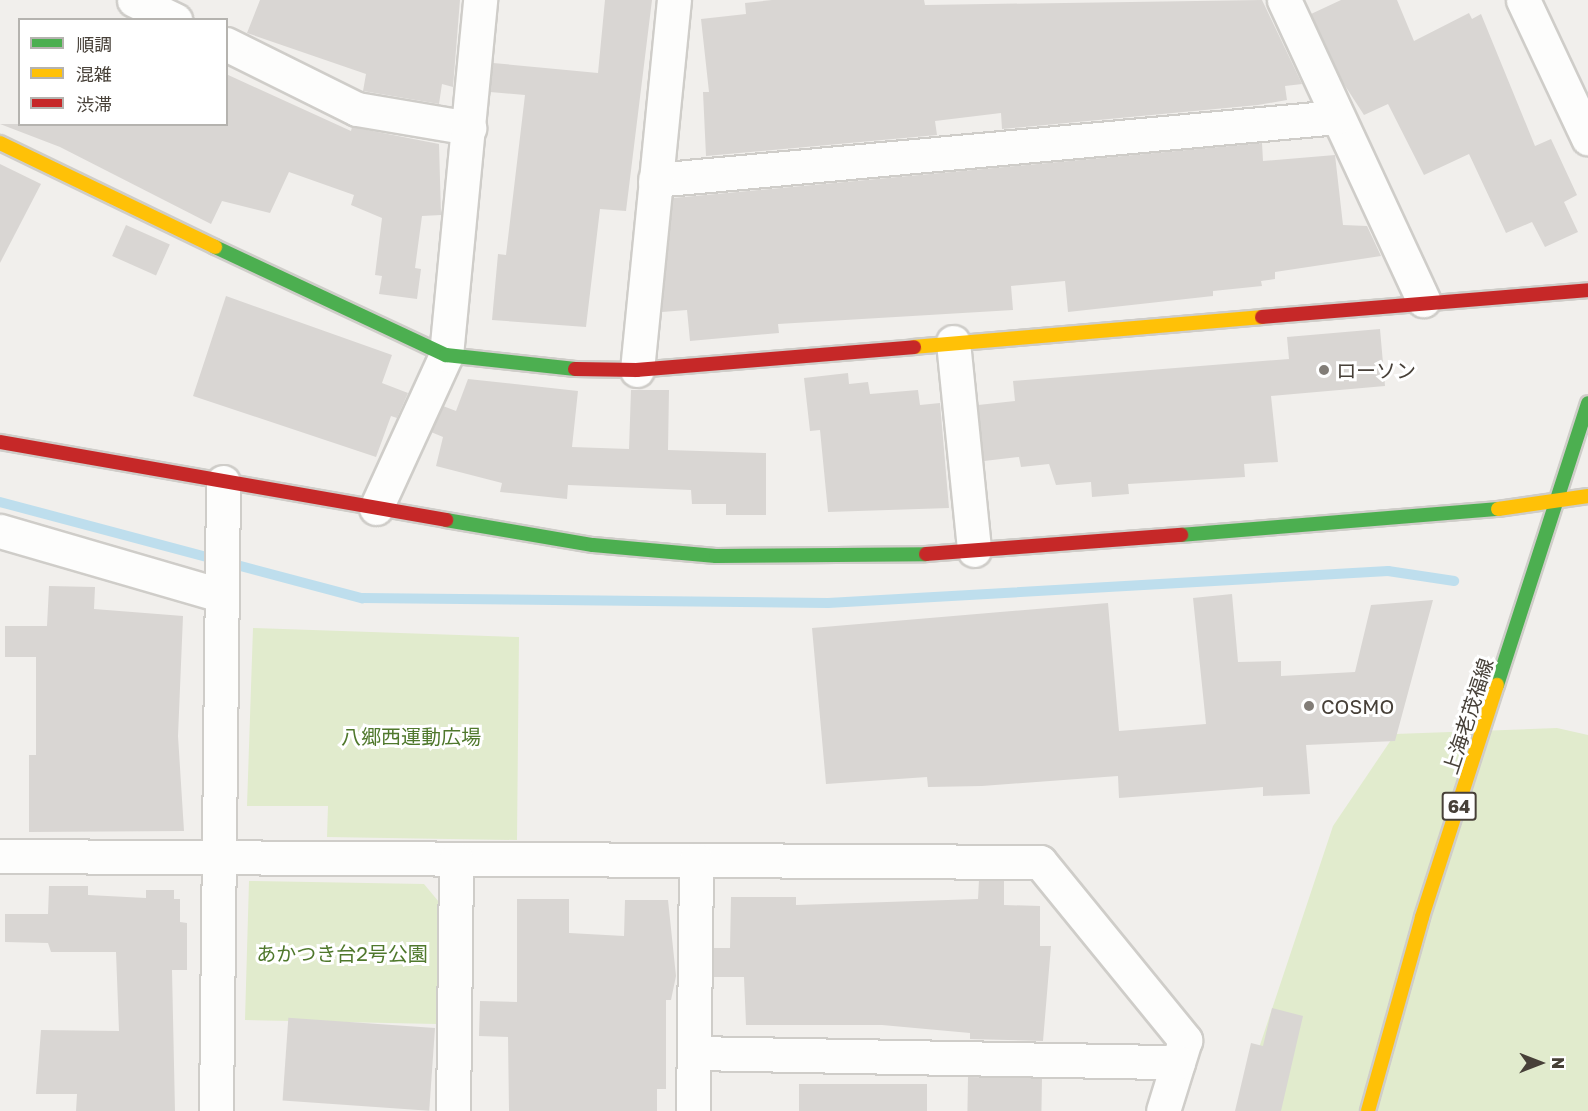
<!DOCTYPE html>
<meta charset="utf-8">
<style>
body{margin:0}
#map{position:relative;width:1588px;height:1111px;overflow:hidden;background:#f1efec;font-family:"Golos Text","Noto Sans JP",sans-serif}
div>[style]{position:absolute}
.green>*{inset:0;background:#e1ebcd}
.stream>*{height:10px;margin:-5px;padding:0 5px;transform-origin:5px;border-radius:5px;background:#bedeed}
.building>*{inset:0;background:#d9d6d3;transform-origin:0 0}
.roads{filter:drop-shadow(2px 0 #cfcdc9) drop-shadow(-2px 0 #cfcdc9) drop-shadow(0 2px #cfcdc9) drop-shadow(0 -2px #cfcdc9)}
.street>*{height:33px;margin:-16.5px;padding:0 16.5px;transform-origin:16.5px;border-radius:16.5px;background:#fdfdfc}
.fast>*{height:14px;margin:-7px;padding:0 7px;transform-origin:7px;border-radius:7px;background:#4caf50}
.slow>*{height:14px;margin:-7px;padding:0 7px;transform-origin:7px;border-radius:7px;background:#ffc107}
.jam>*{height:14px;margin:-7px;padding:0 7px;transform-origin:7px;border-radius:7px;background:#c62828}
.dots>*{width:16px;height:16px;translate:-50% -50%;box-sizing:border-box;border:3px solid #fff;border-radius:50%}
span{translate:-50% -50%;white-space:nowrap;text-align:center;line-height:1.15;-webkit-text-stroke:6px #fff;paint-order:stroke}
.shield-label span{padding:2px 4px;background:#fff;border:2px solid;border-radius:4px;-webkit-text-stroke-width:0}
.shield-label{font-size:18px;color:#474038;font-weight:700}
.poi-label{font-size:20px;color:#474038}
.left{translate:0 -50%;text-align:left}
.street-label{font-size:20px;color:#474038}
.park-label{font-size:20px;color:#4f782c}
.legend{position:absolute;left:18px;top:18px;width:210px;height:108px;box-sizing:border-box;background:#fff;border:2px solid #b5b3af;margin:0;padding:8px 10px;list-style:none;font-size:18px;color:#474038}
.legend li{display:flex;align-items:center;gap:12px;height:30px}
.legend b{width:30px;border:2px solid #b5b3af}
.north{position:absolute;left:1510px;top:1033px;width:60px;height:60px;-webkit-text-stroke:4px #fff;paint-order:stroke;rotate:90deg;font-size:16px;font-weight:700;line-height:24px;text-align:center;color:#474038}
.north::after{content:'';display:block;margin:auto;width:21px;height:27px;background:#474038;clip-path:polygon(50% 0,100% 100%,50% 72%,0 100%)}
</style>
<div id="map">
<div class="green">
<i style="clip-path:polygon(253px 628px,519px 637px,517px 840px,327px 837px,328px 806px,247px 806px)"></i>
<i style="clip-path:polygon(1557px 728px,1588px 735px,1588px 1111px,1238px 1111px,1333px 826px,1395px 734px)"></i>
<i style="clip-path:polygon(249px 881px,424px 884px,439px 902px,437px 1024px,245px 1020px)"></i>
</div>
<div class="stream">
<i style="left:0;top:502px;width:375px;rotate:14.9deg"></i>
<i style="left:362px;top:598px;width:466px;rotate:0.6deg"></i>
<i style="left:828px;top:603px;width:561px;rotate:-3.27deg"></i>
<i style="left:1388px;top:571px;width:67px;rotate:8.6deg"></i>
</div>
<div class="building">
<i style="clip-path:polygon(260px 0,460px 0,453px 87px,442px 84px,439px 104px,363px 91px,366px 74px,247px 33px)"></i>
<i style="clip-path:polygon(605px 0,652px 0,626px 211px,600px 209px,586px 327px,492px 320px,498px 254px,506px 255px,525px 95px,490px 92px,493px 63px,598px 73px)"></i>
<i style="clip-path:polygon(772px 0,924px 0,925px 5px,1262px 0,1302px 84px,1285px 86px,1287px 100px,1258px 105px,1002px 129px,1001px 113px,935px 121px,937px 135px,706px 156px,703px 92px,709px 92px,701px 19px,746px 14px,745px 3px)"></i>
<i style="clip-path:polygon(1341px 0,1397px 0,1414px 41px,1469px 13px,1472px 19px,1481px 14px,1535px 146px,1551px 139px,1577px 195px,1564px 202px,1578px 232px,1545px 247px,1532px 222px,1506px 233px,1469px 154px,1424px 175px,1388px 104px,1364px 115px,1342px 81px,1311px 14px)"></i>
<i style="clip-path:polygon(226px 74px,351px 131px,352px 127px,439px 144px,441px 215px,422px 216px,415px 268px,421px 269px,417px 299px,379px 294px,382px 276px,375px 275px,382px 218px,351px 205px,354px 195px,289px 172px,270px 213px,222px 201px,211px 224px,60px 147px,0 124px,226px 124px)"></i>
<i style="clip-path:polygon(1262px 143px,1263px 161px,1335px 155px,1343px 225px,1367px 226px,1381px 256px,1275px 272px,1275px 279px,1261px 281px,1262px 286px,1213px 291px,1213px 296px,1068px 312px,1065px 281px,1011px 286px,1013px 310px,778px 324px,779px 333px,690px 341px,687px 310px,662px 312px,673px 198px)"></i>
<i style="clip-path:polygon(0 164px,41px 184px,0 263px)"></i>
<i style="left:126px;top:225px;width:48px;height:34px;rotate:24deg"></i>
<i style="clip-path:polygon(226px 296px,392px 355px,382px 383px,408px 393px,397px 418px,391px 416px,376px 457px,193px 396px)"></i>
<i style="clip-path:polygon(1380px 329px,1385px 386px,1271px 396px,1278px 462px,1244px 464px,1245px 477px,1128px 484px,1129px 494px,1092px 497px,1091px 482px,1056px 485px,1049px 464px,1021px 467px,1019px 457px,984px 461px,978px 405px,1015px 401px,1013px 381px,1289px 359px,1287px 337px)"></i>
<i style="clip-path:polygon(848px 373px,849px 384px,868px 382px,870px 394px,918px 390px,920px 405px,940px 403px,949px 508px,828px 512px,820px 430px,810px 431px,804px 378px)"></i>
<i style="clip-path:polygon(468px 379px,578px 391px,572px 447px,629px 449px,631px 390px,669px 390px,668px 450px,766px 453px,766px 515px,726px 515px,726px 504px,692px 504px,691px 490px,568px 485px,567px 499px,500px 492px,502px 483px,436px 466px,443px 437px,431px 432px,443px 406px,456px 411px)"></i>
<i style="clip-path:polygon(49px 586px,95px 587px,94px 609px,183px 616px,178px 736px,184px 831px,29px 832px,29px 755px,36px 755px,36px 657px,5px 657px,5px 626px,47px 626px)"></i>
<i style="clip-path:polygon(1232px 594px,1238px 662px,1281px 661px,1281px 676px,1355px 672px,1371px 605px,1433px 600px,1395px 741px,1306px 745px,1310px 794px,1263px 796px,1263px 787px,1119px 798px,1118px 776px,982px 786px,928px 787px,927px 777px,826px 784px,812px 628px,1108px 603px,1119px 731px,1206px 724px,1193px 598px)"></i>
<i style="clip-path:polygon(979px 880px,1004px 881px,1004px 905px,1040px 906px,1040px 946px,1051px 946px,1043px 1041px,970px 1039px,970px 1033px,882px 1025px,746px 1025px,744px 977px,713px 977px,714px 948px,730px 948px,731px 897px,796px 897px,796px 905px,978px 899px)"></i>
<i style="clip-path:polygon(49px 886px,88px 886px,88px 895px,146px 898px,146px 890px,174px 890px,174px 899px,180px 899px,180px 922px,187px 923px,187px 970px,172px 970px,175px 1111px,76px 1111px,77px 1094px,36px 1094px,41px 1030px,119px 1031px,116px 952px,51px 952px,48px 943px,5px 942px,5px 914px,48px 914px)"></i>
<i style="clip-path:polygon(517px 899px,569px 899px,569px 933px,624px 936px,625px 900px,668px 900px,676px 976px,671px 1000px,666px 1000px,666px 1089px,657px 1089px,657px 1111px,509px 1111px,508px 1037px,479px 1036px,480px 1001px,517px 1002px)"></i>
<i style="clip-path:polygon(1272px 1008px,1303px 1016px,1281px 1111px,1235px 1111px,1251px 1043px,1263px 1046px)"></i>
<i style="left:435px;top:1028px;width:83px;height:147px;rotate:94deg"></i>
<i style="left:968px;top:1077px;width:74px;height:34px;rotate:1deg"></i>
<i style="left:799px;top:1084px;width:128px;height:27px"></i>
</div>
<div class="roads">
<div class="street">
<i style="left:134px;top:0;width:46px;rotate:26deg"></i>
<i style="left:1284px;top:0;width:331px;rotate:65.1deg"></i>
<i style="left:1523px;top:0;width:153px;rotate:64.8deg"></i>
<i style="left:226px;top:44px;width:146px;rotate:26.4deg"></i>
<i style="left:357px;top:109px;width:114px;rotate:9.6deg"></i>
<i style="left:655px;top:180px;width:685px;rotate:-5.28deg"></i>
<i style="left:953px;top:342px;width:209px;rotate:84.2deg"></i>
<i style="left:637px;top:370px;width:372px;rotate:-84.3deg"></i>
<i style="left:376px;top:508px;width:168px;rotate:-65.4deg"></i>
<i style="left:446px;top:355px;width:357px;rotate:-84.5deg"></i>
<i style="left:0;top:531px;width:229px;rotate:16.2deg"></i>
<i style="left:0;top:856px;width:1040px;rotate:0.33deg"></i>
<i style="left:1040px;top:862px;width:230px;rotate:50.8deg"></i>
<i style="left:1185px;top:1040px;width:74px;rotate:107.2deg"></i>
<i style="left:694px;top:1053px;width:484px;rotate:1.1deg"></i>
<i style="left:216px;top:1111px;width:629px;rotate:-89.36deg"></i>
<i style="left:453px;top:1111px;width:252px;rotate:-89.3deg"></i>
<i style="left:693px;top:1111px;width:251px;rotate:-89.3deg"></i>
</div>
<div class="fast">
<i style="left:215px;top:247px;width:255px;rotate:25.1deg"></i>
<i style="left:446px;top:355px;width:130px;rotate:6.2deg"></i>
<i style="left:446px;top:520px;width:149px;rotate:9.7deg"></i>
<i style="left:593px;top:545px;width:123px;rotate:5.1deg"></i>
<i style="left:716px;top:556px;width:210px;rotate:-0.5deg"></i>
<i style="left:1181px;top:535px;width:318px;rotate:-4.7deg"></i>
<i style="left:1497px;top:685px;width:296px;rotate:-72.1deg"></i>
</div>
<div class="slow">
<i style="left:0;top:143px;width:239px;rotate:25.8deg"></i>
<i style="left:914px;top:347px;width:349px;rotate:-4.9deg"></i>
<i style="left:1498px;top:509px;width:91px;rotate:-8.2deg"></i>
<i style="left:1368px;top:1111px;width:201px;rotate:-74.4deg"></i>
<i style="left:1422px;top:917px;width:244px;rotate:-72.1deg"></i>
</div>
<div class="jam">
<i style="left:1262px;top:317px;width:327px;rotate:-4.7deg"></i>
<i style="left:575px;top:369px;width:62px;rotate:0.9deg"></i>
<i style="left:637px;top:370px;width:278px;rotate:-4.7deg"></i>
<i style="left:0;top:442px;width:453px;rotate:9.9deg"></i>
<i style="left:926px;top:554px;width:256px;rotate:-4.3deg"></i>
</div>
</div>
<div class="dots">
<i style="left:1324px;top:370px;background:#827d77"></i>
<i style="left:1309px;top:706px;background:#827d77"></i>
</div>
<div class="shield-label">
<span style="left:1459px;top:806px">64</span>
</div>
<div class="poi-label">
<span class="left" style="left:1336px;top:370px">ローソン</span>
<span class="left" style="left:1321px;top:706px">COSMO</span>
</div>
<div class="street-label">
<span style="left:1468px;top:716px;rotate:-72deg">上海老茂福線</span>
</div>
<div class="park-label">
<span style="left:411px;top:736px">八郷西運動広場</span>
<span style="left:342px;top:953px">あかつき台2号公園</span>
</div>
<ul class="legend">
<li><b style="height:8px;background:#4caf50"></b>順調</li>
<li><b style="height:8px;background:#ffc107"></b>混雑</li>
<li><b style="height:8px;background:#c62828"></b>渋滞</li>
</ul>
<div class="north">N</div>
</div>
